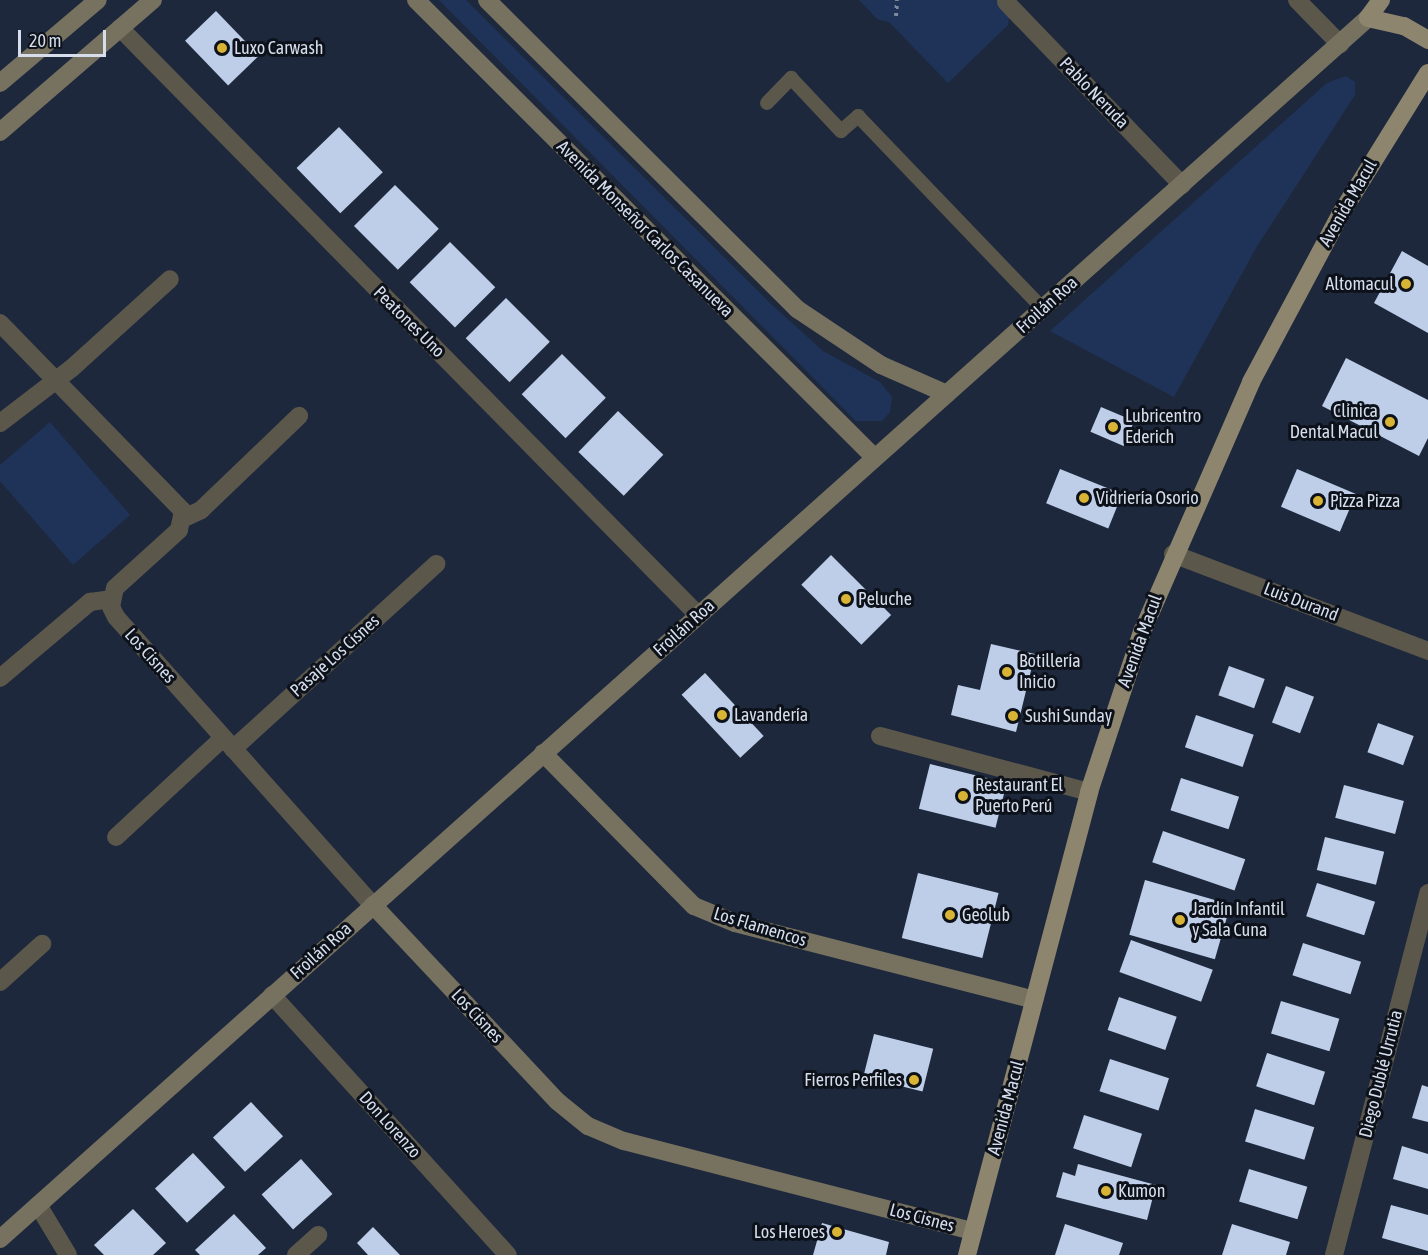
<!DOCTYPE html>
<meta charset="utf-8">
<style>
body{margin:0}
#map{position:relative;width:1428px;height:1255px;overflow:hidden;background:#1d283c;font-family:"Asap Condensed",sans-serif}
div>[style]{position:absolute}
.green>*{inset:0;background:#1f3358}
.building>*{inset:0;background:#becee9;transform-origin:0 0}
.path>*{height:4px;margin-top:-2px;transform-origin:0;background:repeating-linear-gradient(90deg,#818a9b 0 3px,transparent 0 7.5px)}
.lane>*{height:14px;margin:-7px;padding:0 7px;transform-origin:7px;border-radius:7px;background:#5b574b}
.street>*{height:18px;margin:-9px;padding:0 9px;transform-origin:9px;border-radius:9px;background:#5b574b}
.secondary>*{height:18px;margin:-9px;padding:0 9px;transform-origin:9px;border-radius:9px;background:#77715f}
.primary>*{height:18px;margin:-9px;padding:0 9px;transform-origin:9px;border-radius:9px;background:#8d856d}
.dots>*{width:16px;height:16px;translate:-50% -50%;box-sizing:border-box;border:3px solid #0c111a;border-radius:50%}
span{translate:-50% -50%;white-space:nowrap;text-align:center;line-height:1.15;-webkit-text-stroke:6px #0c111a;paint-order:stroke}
.poi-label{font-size:18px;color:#d6ddeb}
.left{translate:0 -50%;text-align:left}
.right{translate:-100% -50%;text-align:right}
.street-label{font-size:18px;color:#d6ddeb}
.scale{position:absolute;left:18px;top:30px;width:88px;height:27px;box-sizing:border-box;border:3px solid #d6ddeb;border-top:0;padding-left:8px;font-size:18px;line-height:21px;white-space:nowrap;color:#d6ddeb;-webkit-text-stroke:4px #0c111a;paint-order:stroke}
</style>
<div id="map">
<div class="green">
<i style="clip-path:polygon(439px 0,466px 0,771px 304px,823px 351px,880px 382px,892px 397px,890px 412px,882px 421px,856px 421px)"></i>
<i style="clip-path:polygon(859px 0,1012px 0,1008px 25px,948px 83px,889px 22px,877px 19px)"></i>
<i style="clip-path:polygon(1346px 76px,1355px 82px,1355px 95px,1256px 248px,1174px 397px,1050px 331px,1327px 83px)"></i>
<i style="clip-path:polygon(50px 422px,130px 515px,73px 565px,0 481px,0 465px)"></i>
</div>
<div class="building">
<i style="left:216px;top:11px;width:62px;height:43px;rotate:46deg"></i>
<i style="left:339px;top:127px;width:63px;height:59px;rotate:46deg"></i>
<i style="left:395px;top:185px;width:62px;height:58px;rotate:45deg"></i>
<i style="left:450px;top:242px;width:64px;height:57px;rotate:45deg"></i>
<i style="clip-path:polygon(1402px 251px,1428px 266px,1428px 333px,1374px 303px)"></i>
<i style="left:506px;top:298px;width:62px;height:57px;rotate:45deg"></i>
<i style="left:562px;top:354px;width:62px;height:57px;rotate:45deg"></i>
<i style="clip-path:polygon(1346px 358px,1428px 400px,1428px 438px,1419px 456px,1322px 406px)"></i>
<i style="left:1101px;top:407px;width:36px;height:27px;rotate:23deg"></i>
<i style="left:618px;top:411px;width:63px;height:57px;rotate:44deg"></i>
<i style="left:1060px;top:469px;width:67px;height:37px;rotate:22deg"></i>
<i style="left:1297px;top:469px;width:64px;height:41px;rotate:23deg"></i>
<i style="left:831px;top:555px;width:85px;height:42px;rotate:45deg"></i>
<i style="clip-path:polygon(991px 644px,1035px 654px,1016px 732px,951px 715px,958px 685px,980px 690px)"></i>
<i style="left:1229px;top:666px;width:38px;height:31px;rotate:20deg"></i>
<i style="left:705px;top:673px;width:86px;height:32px;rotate:47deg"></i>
<i style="left:1286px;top:686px;width:30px;height:39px;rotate:21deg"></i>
<i style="left:1196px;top:715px;width:61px;height:34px;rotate:19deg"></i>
<i style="left:1378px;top:723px;width:38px;height:31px;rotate:20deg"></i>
<i style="left:930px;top:764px;width:79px;height:46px;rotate:14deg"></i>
<i style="left:1181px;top:778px;width:61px;height:34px;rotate:18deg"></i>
<i style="left:1344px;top:785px;width:62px;height:34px;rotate:15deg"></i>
<i style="left:1163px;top:831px;width:87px;height:33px;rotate:19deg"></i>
<i style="left:1325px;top:837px;width:61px;height:34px;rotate:14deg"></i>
<i style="left:918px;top:873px;width:83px;height:67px;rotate:14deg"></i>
<i style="left:1145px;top:880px;width:89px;height:57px;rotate:16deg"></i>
<i style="left:1317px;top:883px;width:61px;height:35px;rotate:18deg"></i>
<i style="left:1131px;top:940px;width:87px;height:34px;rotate:20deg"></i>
<i style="left:1303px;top:943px;width:61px;height:34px;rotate:18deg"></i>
<i style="left:1119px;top:997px;width:61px;height:35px;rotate:19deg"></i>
<i style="left:1281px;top:1001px;width:61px;height:34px;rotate:17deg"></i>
<i style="left:874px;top:1034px;width:61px;height:44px;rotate:14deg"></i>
<i style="left:1267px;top:1053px;width:61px;height:35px;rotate:18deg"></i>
<i style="left:1110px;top:1059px;width:62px;height:34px;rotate:18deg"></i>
<i style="clip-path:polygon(1422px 1085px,1428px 1087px,1428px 1122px,1412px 1118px)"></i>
<i style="left:251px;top:1102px;width:47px;height:52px;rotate:47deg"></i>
<i style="left:1255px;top:1109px;width:62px;height:34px;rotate:17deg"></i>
<i style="left:1084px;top:1115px;width:61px;height:35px;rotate:18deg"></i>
<i style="clip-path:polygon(1402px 1146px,1428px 1154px,1428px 1189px,1393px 1179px)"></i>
<i style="left:193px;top:1153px;width:47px;height:52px;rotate:47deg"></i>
<i style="left:301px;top:1159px;width:47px;height:53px;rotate:48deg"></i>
<i style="clip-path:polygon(1078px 1164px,1156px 1185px,1147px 1220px,1056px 1197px,1063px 1172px,1075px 1176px)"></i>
<i style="left:1249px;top:1169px;width:61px;height:34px;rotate:17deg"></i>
<i style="clip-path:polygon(1391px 1205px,1428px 1215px,1428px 1251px,1382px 1238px)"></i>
<i style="clip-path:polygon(133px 1209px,166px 1243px,153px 1255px,104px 1255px,94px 1245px)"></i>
<i style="clip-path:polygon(234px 1214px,266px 1248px,258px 1255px,200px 1255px,195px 1250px)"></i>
<i style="clip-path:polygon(822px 1223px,889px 1242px,886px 1255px,813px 1255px)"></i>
<i style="clip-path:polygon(1065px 1224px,1123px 1243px,1119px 1255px,1055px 1255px)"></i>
<i style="clip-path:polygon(1232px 1224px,1290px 1242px,1286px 1255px,1222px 1255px)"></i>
<i style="clip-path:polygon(373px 1227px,400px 1255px,368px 1255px,357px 1243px)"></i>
</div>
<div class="path">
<i style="left:896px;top:16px;width:16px;rotate:-86deg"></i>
</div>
<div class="lane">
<i style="left:767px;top:103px;width:35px;rotate:-46deg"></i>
<i style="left:791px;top:78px;width:73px;rotate:46.7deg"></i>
<i style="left:841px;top:131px;width:23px;rotate:-41deg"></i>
<i style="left:858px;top:116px;width:267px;rotate:46.2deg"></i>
</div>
<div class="street">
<i style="left:1297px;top:0;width:62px;rotate:45.7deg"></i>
<i style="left:1006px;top:2px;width:254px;rotate:46.1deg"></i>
<i style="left:120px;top:28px;width:824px;rotate:45.44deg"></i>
<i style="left:0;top:323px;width:262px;rotate:45.8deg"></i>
<i style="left:183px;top:511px;width:19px;rotate:102deg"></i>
<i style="left:179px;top:530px;width:86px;rotate:137.8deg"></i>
<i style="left:115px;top:588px;width:19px;rotate:102deg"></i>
<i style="left:111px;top:607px;width:11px;rotate:63deg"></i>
<i style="left:116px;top:617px;width:386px;rotate:48.3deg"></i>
<i style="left:0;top:423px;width:91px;rotate:-37.4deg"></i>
<i style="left:72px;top:368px;width:132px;rotate:-42.2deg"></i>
<i style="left:184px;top:518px;width:19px;rotate:-25deg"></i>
<i style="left:201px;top:510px;width:136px;rotate:-43.8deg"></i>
<i style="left:1173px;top:554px;width:273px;rotate:20.8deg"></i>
<i style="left:0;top:678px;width:118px;rotate:-40.2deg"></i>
<i style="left:90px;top:602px;width:21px;rotate:-8deg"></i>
<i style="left:880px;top:736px;width:216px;rotate:15deg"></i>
<i style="left:233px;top:749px;width:275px;rotate:-42.3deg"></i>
<i style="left:116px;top:837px;width:146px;rotate:-42.8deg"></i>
<i style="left:0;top:982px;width:57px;rotate:-42.1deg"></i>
<i style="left:272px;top:995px;width:351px;rotate:47.8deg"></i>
<i style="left:38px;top:1205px;width:58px;rotate:59deg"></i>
<i style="left:296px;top:1255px;width:30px;rotate:-42deg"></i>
<i style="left:1334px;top:1255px;width:374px;rotate:-75.4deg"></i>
</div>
<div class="secondary">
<i style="left:416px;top:0;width:648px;rotate:44.94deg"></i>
<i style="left:487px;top:0;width:438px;rotate:44.9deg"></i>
<i style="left:797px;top:309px;width:101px;rotate:33.7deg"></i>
<i style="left:881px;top:365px;width:72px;rotate:23.7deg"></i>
<i style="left:0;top:83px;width:128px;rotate:-40.3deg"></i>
<i style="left:0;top:132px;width:202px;rotate:-40.8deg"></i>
<i style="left:543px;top:753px;width:215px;rotate:45.4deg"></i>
<i style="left:694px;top:906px;width:44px;rotate:22.5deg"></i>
<i style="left:735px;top:923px;width:309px;rotate:14.4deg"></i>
<i style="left:373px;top:905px;width:269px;rotate:46.8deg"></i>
<i style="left:557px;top:1101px;width:40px;rotate:39deg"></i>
<i style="left:588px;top:1126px;width:39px;rotate:23deg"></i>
<i style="left:624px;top:1141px;width:360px;rotate:14.5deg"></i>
<i style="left:0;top:1239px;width:1834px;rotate:-41.75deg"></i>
</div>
<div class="primary">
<i style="left:1381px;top:0;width:22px;rotate:126deg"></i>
<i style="left:1368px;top:18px;width:37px;rotate:13deg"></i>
<i style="left:1404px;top:26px;width:28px;rotate:30deg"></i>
<i style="left:967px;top:1255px;width:479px;rotate:-75.2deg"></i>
<i style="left:1089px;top:792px;width:169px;rotate:-71.7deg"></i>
<i style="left:1142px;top:632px;width:273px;rotate:-66.4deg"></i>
<i style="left:1251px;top:382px;width:189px;rotate:-61.9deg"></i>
<i style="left:1340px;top:215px;width:167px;rotate:-58.2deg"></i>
</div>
<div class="dots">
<i style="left:222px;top:48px;background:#d9b334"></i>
<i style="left:1406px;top:284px;background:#d9b334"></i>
<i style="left:1390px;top:422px;background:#d9b334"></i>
<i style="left:1113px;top:427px;background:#d9b334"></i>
<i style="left:1084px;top:498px;background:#d9b334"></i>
<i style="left:1318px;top:501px;background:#d9b334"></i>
<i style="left:846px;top:599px;background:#d9b334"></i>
<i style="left:1007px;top:672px;background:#d9b334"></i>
<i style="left:722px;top:715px;background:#d9b334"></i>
<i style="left:1013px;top:716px;background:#d9b334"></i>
<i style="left:963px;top:796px;background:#d9b334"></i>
<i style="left:950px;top:915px;background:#d9b334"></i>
<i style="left:1180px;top:920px;background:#d9b334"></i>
<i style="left:914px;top:1080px;background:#d9b334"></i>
<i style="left:1106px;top:1191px;background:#d9b334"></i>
<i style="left:837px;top:1232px;background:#d9b334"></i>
</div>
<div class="poi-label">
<span class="left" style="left:234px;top:48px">Luxo Carwash</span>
<span class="right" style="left:1394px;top:284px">Altomacul</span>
<span class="right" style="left:1378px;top:422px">Clínica<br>Dental Macul</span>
<span class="left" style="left:1125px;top:427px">Lubricentro<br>Ederich</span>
<span class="left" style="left:1096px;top:498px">Vidriería Osorio</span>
<span class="left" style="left:1330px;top:501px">Pizza Pizza</span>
<span class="left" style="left:858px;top:599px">Peluche</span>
<span class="left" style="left:1019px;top:672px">Botillería<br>Inicio</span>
<span class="left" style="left:734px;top:715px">Lavandería</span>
<span class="left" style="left:1025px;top:716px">Sushi Sunday</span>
<span class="left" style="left:975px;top:796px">Restaurant El<br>Puerto Perú</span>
<span class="left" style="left:1192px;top:920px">Jardín Infantil<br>y Sala Cuna</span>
<span class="left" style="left:962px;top:915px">Geolub</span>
<span class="right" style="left:902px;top:1080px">Fierros Perfiles</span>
<span class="left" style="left:1118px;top:1191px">Kumon</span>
<span class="right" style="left:825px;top:1232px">Los Heroes</span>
</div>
<div class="street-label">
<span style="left:1094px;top:93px;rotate:46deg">Pablo Neruda</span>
<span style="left:1348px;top:203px;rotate:-60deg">Avenida Macul</span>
<span style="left:645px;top:229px;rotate:45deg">Avenida Monseñor Carlos Casanueva</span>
<span style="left:1047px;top:305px;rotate:-42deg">Froilán Roa</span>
<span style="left:409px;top:322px;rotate:45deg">Peatones Uno</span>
<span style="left:1301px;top:602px;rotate:21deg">Luis Durand</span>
<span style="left:684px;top:628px;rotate:-42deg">Froilán Roa</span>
<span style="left:1140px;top:641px;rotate:-70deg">Avenida Macul</span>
<span style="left:150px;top:656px;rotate:48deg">Los Cisnes</span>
<span style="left:335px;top:656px;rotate:-42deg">Pasaje Los Cisnes</span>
<span style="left:760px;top:927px;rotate:17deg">Los Flamencos</span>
<span style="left:321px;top:951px;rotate:-42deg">Froilán Roa</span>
<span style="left:477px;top:1016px;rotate:47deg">Los Cisnes</span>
<span style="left:1381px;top:1074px;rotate:-76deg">Diego Dublé Urrutia</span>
<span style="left:1006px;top:1108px;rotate:-75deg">Avenida Macul</span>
<span style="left:390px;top:1125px;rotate:48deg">Don Lorenzo</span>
<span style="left:922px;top:1218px;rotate:15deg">Los Cisnes</span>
</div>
<div class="scale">20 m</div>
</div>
